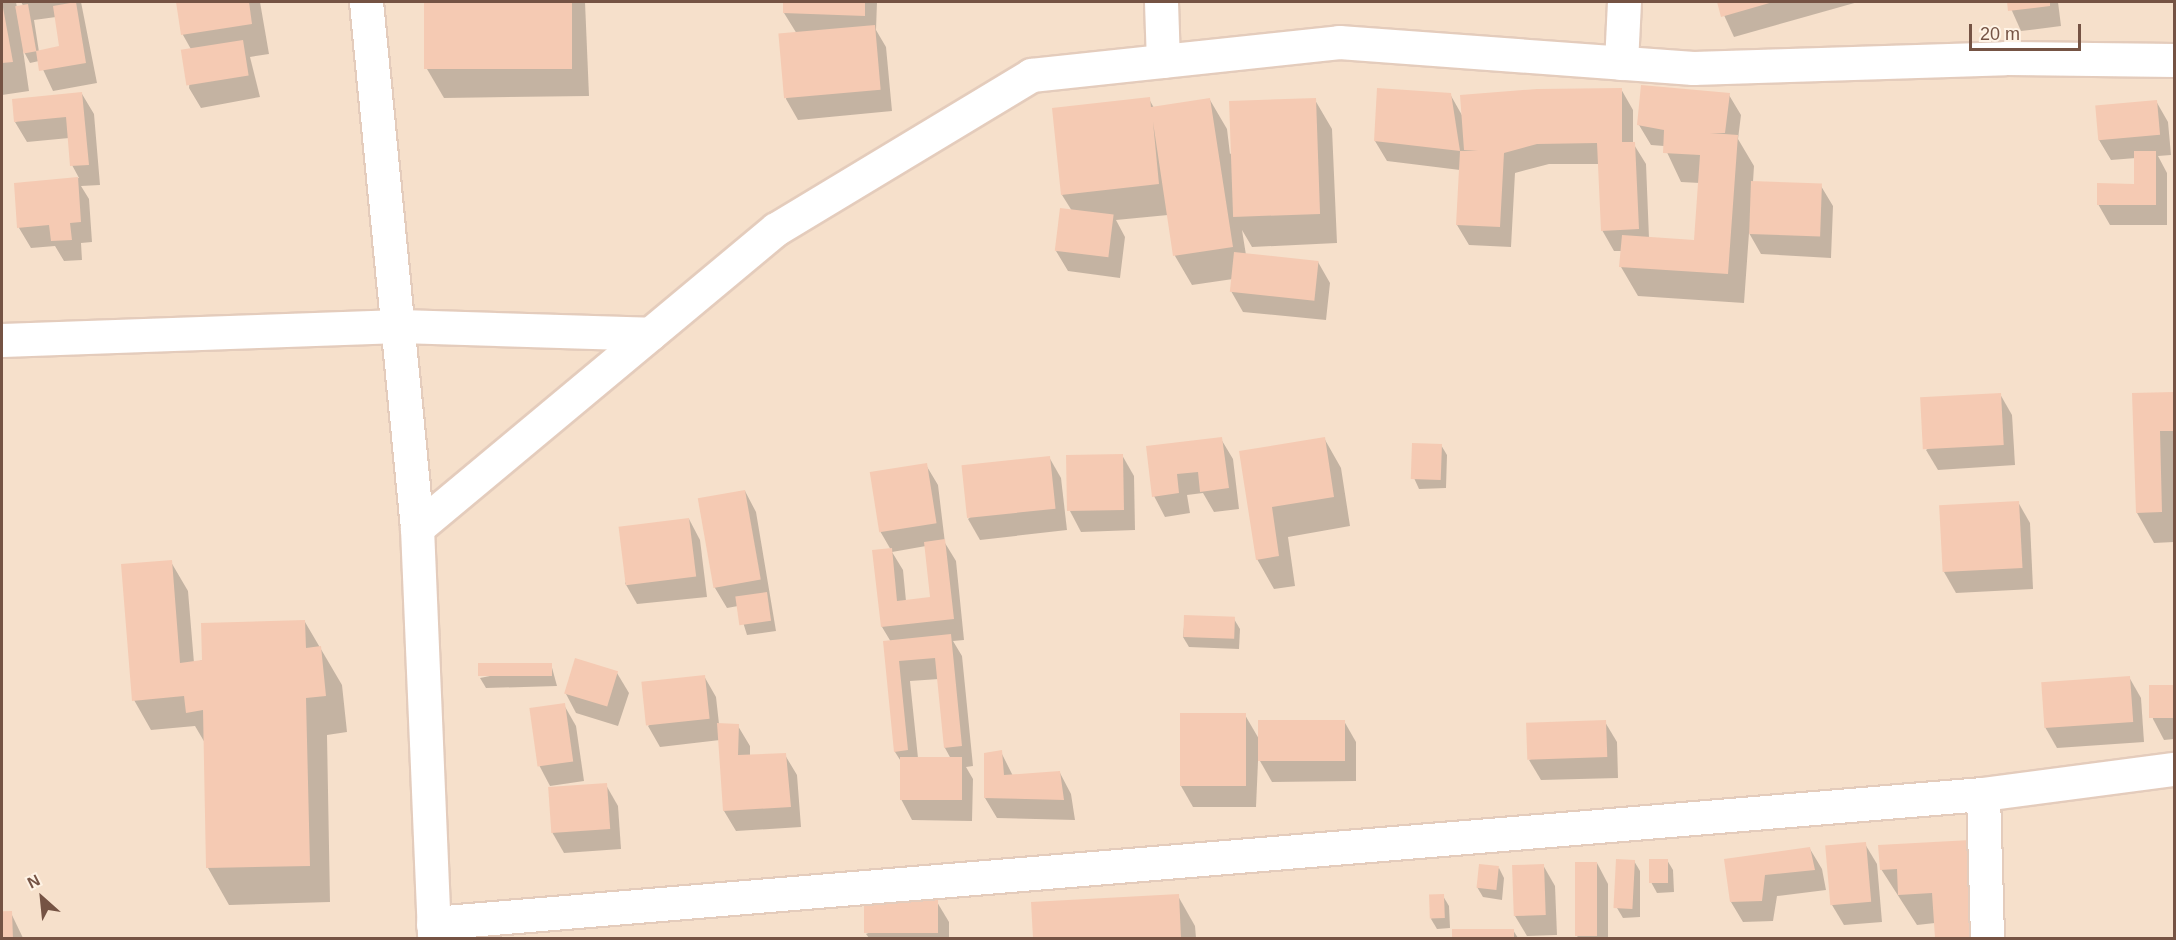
<!DOCTYPE html>
<style>
body{margin:0}
#map{position:relative;width:2176px;height:940px;overflow:hidden;background:#feefdd;font-family:Arial,sans-serif}
div>[style]{position:absolute}
.residential>*{inset:0;background:#f6e0cb;transform-origin:0 0}
.shadow>*{inset:0;background:#0003}
.building>*{inset:0;background:#f5cab3;transform-origin:0 0}
.roads{filter:drop-shadow(2px 0 #e4ccbc) drop-shadow(-2px 0 #e4ccbc) drop-shadow(0 2px #e4ccbc) drop-shadow(0 -2px #e4ccbc)}
.minor>*{height:33px;margin:-16.5px;padding:0 16.5px;transform-origin:16.5px;border-radius:16.5px;background:#fff}
span{translate:-50% -50%;white-space:nowrap;text-align:center;line-height:1.15;-webkit-text-stroke:5px #fff3e5;paint-order:stroke}
.frame{position:absolute;inset:0;border:3px solid #755344;pointer-events:none}
.north{position:absolute;left:12px;top:868px;width:60px;height:60px;-webkit-text-stroke:4px #fff3e5;paint-order:stroke;rotate:333deg;font-size:16px;font-weight:700;line-height:24px;text-align:center;color:#755344}
.north::after{content:'';display:block;margin:auto;width:21px;height:27px;background:#755344;clip-path:polygon(50% 0,100% 100%,50% 72%,0 100%)}
.scale{position:absolute;left:1969px;top:24px;width:112px;height:27px;box-sizing:border-box;border:3px solid #755344;border-top:0;padding-left:8px;font-size:18px;line-height:21px;white-space:nowrap;color:#755344;-webkit-text-stroke:4px #fff3e5;paint-order:stroke}
</style>
<div id="map">
<div class="residential">
<i style="left:2px;top:2px;width:2172px;height:936px"></i>
</div>
<div class="shadow">
<i style="clip-path:polygon(evenodd,2px 2px,16px 2px,17px 8px,24px 7px,21px 2px,81px 2px,97px 83px,53px 91px,39px 61px,30px 63px,23px 50px,29px 91px,2px 95px,2px 2px,56px 17px,61px 48px,39px 52px,34px 20px,56px 17px)"></i>
<i style="clip-path:polygon(177px 2px,260px 2px,269px 54px,250px 57px,260px 97px,201px 108px,189px 88px,192px 51px,183px 35px)"></i>
<i style="clip-path:polygon(426px 2px,585px 2px,589px 96px,444px 98px,427px 69px)"></i>
<i style="clip-path:polygon(785px 2px,877px 2px,876px 30px,886px 47px,892px 111px,798px 120px,786px 99px,797px 34px,784px 13px)"></i>
<i style="clip-path:polygon(1718px 2px,1858px 2px,1734px 37px)"></i>
<i style="clip-path:polygon(2008px 2px,2058px 2px,2061px 26px,2021px 31px)"></i>
<i style="clip-path:polygon(1621px 89px,1633px 110px,1633px 143px,1646px 164px,1649px 238px,1696px 241px,1700px 183px,1681px 182px,1664px 146px,1651px 145px,1639px 125px,1729px 95px,1741px 115px,1738px 139px,1754px 166px,1753px 182px,1821px 186px,1833px 206px,1831px 258px,1761px 254px,1749px 233px,1744px 303px,1638px 296px,1621px 267px,1622px 251px,1614px 251px,1602px 230px,1599px 164px,1549px 164px,1515px 173px,1511px 247px,1469px 245px,1457px 225px,1460px 170px,1387px 161px,1375px 141px,1450px 94px,1463px 117px)"></i>
<i style="clip-path:polygon(82px 94px,94px 114px,100px 185px,81px 186px,89px 199px,92px 242px,81px 243px,82px 260px,64px 261px,55px 246px,31px 248px,19px 228px,16px 184px,79px 178px,72px 165px,69px 138px,27px 142px,15px 122px)"></i>
<i style="clip-path:polygon(1149px 99px,1154px 108px,1210px 100px,1227px 129px,1230px 154px,1315px 100px,1332px 129px,1337px 243px,1252px 247px,1242px 230px,1246px 255px,1318px 262px,1330px 283px,1326px 320px,1243px 312px,1231px 291px,1233px 279px,1192px 285px,1175px 256px,1168px 215px,1116px 220px,1125px 237px,1120px 278px,1068px 271px,1056px 251px,1072px 211px,1062px 195px)"></i>
<i style="clip-path:polygon(2156px 101px,2168px 122px,2171px 155px,2158px 156px,2167px 173px,2167px 225px,2110px 225px,2098px 204px,2136px 185px,2136px 158px,2111px 160px,2099px 140px)"></i>
<i style="clip-path:polygon(2174px 393px,2174px 542px,2154px 543px,2137px 513px,2133px 395px)"></i>
<i style="clip-path:polygon(2000px 394px,2012px 415px,2015px 465px,1938px 470px,1926px 450px)"></i>
<i style="clip-path:polygon(1324px 438px,1341px 468px,1350px 526px,1288px 537px,1295px 586px,1274px 589px,1257px 559px,1241px 452px)"></i>
<i style="clip-path:polygon(1221px 439px,1233px 459px,1239px 509px,1214px 512px,1203px 493px,1187px 495px,1190px 513px,1165px 517px,1154px 496px,1148px 448px)"></i>
<i style="clip-path:polygon(1441px 445px,1447px 455px,1446px 488px,1419px 489px,1414px 478px)"></i>
<i style="clip-path:polygon(1122px 455px,1134px 476px,1135px 530px,1081px 532px,1070px 511px,1067px 457px)"></i>
<i style="clip-path:polygon(1049px 457px,1061px 478px,1067px 530px,980px 540px,968px 519px)"></i>
<i style="clip-path:polygon(evenodd,926px 465px,938px 485px,945px 543px,956px 561px,964px 640px,953px 641px,962px 656px,973px 766px,966px 767px,973px 779px,972px 821px,912px 820px,901px 799px,902px 763px,895px 752px,891px 642px,882px 627px,891px 550px,880px 531px,926px 465px,926px 546px,931px 599px,906px 601px,903px 570px,892px 552px,926px 546px,926px 465px,939px 679px,945px 748px,951px 759px,918px 758px,910px 681px,939px 679px)"></i>
<i style="clip-path:polygon(745px 491px,756px 512px,776px 631px,747px 635px,738px 606px,727px 608px,715px 588px,700px 499px)"></i>
<i style="clip-path:polygon(2018px 502px,2030px 523px,2033px 589px,1956px 593px,1944px 572px)"></i>
<i style="clip-path:polygon(689px 519px,700px 540px,707px 597px,637px 604px,625px 583px)"></i>
<i style="clip-path:polygon(171px 562px,188px 591px,194px 663px,305px 622px,342px 685px,347px 732px,327px 735px,330px 902px,229px 905px,208px 868px,205px 743px,195px 726px,151px 730px,134px 700px)"></i>
<i style="clip-path:polygon(1185px 616px,1234px 619px,1240px 629px,1239px 649px,1189px 647px,1183px 637px)"></i>
<i style="clip-path:polygon(551px 664px,557px 686px,486px 688px,480px 678px)"></i>
<i style="clip-path:polygon(617px 673px,629px 693px,618px 726px,576px 713px,565px 692px)"></i>
<i style="clip-path:polygon(704px 676px,716px 697px,719px 724px,738px 726px,750px 746px,750px 756px,785px 755px,797px 775px,801px 827px,736px 831px,724px 811px,720px 740px,660px 747px,648px 726px)"></i>
<i style="clip-path:polygon(2129px 677px,2141px 698px,2144px 742px,2057px 748px,2045px 727px,2043px 683px)"></i>
<i style="clip-path:polygon(2174px 687px,2174px 739px,2164px 740px,2153px 719px,2150px 689px)"></i>
<i style="clip-path:polygon(564px 705px,576px 726px,584px 781px,550px 786px,539px 765px)"></i>
<i style="clip-path:polygon(1181px 715px,1245px 715px,1259px 739px,1256px 807px,1193px 807px,1181px 786px)"></i>
<i style="clip-path:polygon(1344px 721px,1356px 742px,1356px 781px,1272px 782px,1260px 761px)"></i>
<i style="clip-path:polygon(1605px 722px,1617px 742px,1618px 778px,1541px 780px,1529px 760px)"></i>
<i style="clip-path:polygon(1001px 752px,1013px 776px,1060px 773px,1071px 794px,1075px 820px,997px 818px,985px 798px)"></i>
<i style="clip-path:polygon(606px 785px,618px 806px,621px 849px,564px 853px,552px 832px)"></i>
<i style="clip-path:polygon(1970px 841px,1990px 938px,1936px 938px,1935px 923px,1917px 925px,1881px 869px)"></i>
<i style="clip-path:polygon(1865px 844px,1877px 864px,1882px 922px,1844px 925px,1832px 905px,1827px 847px)"></i>
<i style="clip-path:polygon(1810px 849px,1822px 869px,1826px 890px,1777px 896px,1773px 921px,1743px 922px,1731px 902px,1726px 860px)"></i>
<i style="clip-path:polygon(1667px 860px,1673px 870px,1674px 892px,1657px 893px,1651px 882px)"></i>
<i style="clip-path:polygon(1634px 861px,1640px 871px,1640px 917px,1623px 918px,1617px 908px)"></i>
<i style="clip-path:polygon(1597px 863px,1608px 884px,1608px 938px,1577px 938px)"></i>
<i style="clip-path:polygon(1543px 865px,1555px 886px,1557px 935px,1527px 936px,1515px 916px)"></i>
<i style="clip-path:polygon(1499px 868px,1504px 878px,1502px 900px,1483px 897px,1477px 887px)"></i>
<i style="clip-path:polygon(1178px 896px,1195px 926px,1196px 938px,1034px 938px,1033px 904px)"></i>
<i style="clip-path:polygon(1443px 896px,1449px 906px,1450px 928px,1437px 929px,1431px 919px)"></i>
<i style="clip-path:polygon(937px 902px,949px 922px,949px 938px,869px 938px,866px 934px)"></i>
<i style="clip-path:polygon(2px 913px,11px 913px,23px 938px,2px 938px)"></i>
<i style="clip-path:polygon(1513px 930px,1518px 938px,1454px 938px,1454px 932px)"></i>
</div>
<div class="building">
<i style="clip-path:polygon(2px 2px,13px 62px,2px 63px)"></i>
<i style="clip-path:polygon(76px 2px,86px 63px,39px 71px,36px 51px,59px 46px,53px 6px)"></i>
<i style="clip-path:polygon(176px 2px,249px 2px,252px 24px,181px 35px)"></i>
<i style="left:424px;top:2px;width:148px;height:67px"></i>
<i style="clip-path:polygon(783px 2px,865px 2px,865px 16px,783px 13px)"></i>
<i style="clip-path:polygon(1717px 2px,1773px 2px,1721px 17px)"></i>
<i style="clip-path:polygon(2007px 2px,2050px 2px,2050px 6px,2008px 11px)"></i>
<i style="left:28px;top:4px;width:48px;height:13px;rotate:80deg"></i>
<i style="left:875px;top:25px;width:65px;height:97px;rotate:85deg"></i>
<i style="left:243px;top:40px;width:36px;height:63px;rotate:81deg"></i>
<i style="clip-path:polygon(1641px 85px,1730px 93px,1725px 133px,1710px 133px,1738px 135px,1728px 274px,1619px 267px,1622px 235px,1694px 240px,1700px 155px,1663px 153px,1664px 130px,1637px 125px)"></i>
<i style="clip-path:polygon(1377px 88px,1451px 93px,1460px 151px,1374px 141px)"></i>
<i style="clip-path:polygon(1622px 88px,1622px 142px,1635px 142px,1639px 229px,1601px 231px,1597px 143px,1537px 144px,1504px 153px,1500px 227px,1456px 225px,1460px 151px,1478px 151px,1464px 150px,1460px 95px,1537px 89px)"></i>
<i style="clip-path:polygon(82px 92px,89px 165px,70px 166px,66px 117px,14px 122px,12px 99px)"></i>
<i style="clip-path:polygon(1150px 97px,1151px 107px,1210px 98px,1233px 247px,1173px 256px,1153px 122px,1159px 184px,1061px 195px,1052px 108px)"></i>
<i style="left:1316px;top:98px;width:116px;height:87px;rotate:88deg"></i>
<i style="left:2157px;top:100px;width:35px;height:62px;rotate:85deg"></i>
<i style="clip-path:polygon(2134px 151px,2156px 151px,2156px 205px,2097px 205px,2097px 183px,2134px 184px)"></i>
<i style="clip-path:polygon(78px 177px,81px 222px,70px 223px,72px 240px,51px 241px,49px 225px,17px 228px,14px 183px)"></i>
<i style="left:1751px;top:181px;width:71px;height:53px;rotate:2deg"></i>
<i style="left:1060px;top:208px;width:54px;height:43px;rotate:7deg"></i>
<i style="left:1234px;top:252px;width:85px;height:40px;rotate:6deg"></i>
<i style="clip-path:polygon(2174px 392px,2174px 431px,2160px 431px,2162px 512px,2136px 513px,2132px 393px)"></i>
<i style="left:2001px;top:393px;width:52px;height:81px;rotate:87deg"></i>
<i style="clip-path:polygon(1222px 437px,1229px 488px,1200px 492px,1198px 472px,1177px 474px,1179px 493px,1152px 497px,1146px 446px)"></i>
<i style="clip-path:polygon(1325px 437px,1334px 497px,1272px 507px,1279px 556px,1256px 560px,1239px 451px)"></i>
<i style="left:1412px;top:443px;width:30px;height:36px;rotate:2deg"></i>
<i style="left:1123px;top:454px;width:56px;height:57px;rotate:89deg"></i>
<i style="left:1050px;top:456px;width:53px;height:89px;rotate:84deg"></i>
<i style="left:927px;top:463px;width:61px;height:58px;rotate:81deg"></i>
<i style="left:745px;top:490px;width:91px;height:48px;rotate:80deg"></i>
<i style="left:2019px;top:501px;width:67px;height:80px;rotate:87deg"></i>
<i style="left:689px;top:518px;width:59px;height:71px;rotate:83deg"></i>
<i style="clip-path:polygon(945px 539px,954px 619px,881px 627px,872px 550px,892px 548px,897px 601px,930px 597px,924px 542px)"></i>
<i style="clip-path:polygon(172px 560px,180px 663px,202px 660px,201px 623px,305px 620px,306px 648px,321px 646px,326px 696px,306px 698px,310px 866px,206px 868px,203px 710px,186px 713px,184px 696px,132px 701px,121px 564px)"></i>
<i style="left:767px;top:592px;width:29px;height:32px;rotate:82deg"></i>
<i style="left:1184px;top:615px;width:51px;height:22px;rotate:2deg"></i>
<i style="clip-path:polygon(951px 634px,962px 746px,944px 748px,935px 658px,899px 661px,908px 750px,894px 752px,883px 641px)"></i>
<i style="left:575px;top:658px;width:45px;height:37px;rotate:17deg"></i>
<i style="left:552px;top:663px;width:13px;height:74px;rotate:90deg"></i>
<i style="left:705px;top:675px;width:44px;height:64px;rotate:84deg"></i>
<i style="left:2130px;top:676px;width:46px;height:89px;rotate:86deg"></i>
<i style="left:2174px;top:685px;width:33px;height:25px;rotate:90deg"></i>
<i style="left:565px;top:703px;width:59px;height:36px;rotate:82deg"></i>
<i style="left:1180px;top:713px;width:66px;height:73px"></i>
<i style="left:1345px;top:720px;width:41px;height:87px;rotate:90deg"></i>
<i style="left:1606px;top:720px;width:37px;height:80px;rotate:88deg"></i>
<i style="clip-path:polygon(717px 723px,739px 724px,738px 755px,786px 753px,791px 807px,723px 811px)"></i>
<i style="clip-path:polygon(1002px 750px,1004px 775px,1060px 771px,1064px 800px,984px 798px,984px 753px)"></i>
<i style="left:900px;top:757px;width:62px;height:43px"></i>
<i style="left:607px;top:783px;width:46px;height:59px;rotate:86deg"></i>
<i style="clip-path:polygon(1971px 840px,1976px 938px,1935px 938px,1932px 893px,1898px 895px,1897px 869px,1880px 870px,1878px 845px)"></i>
<i style="left:1866px;top:842px;width:60px;height:41px;rotate:85deg"></i>
<i style="clip-path:polygon(1810px 847px,1815px 870px,1765px 875px,1762px 901px,1730px 902px,1724px 859px)"></i>
<i style="left:1616px;top:859px;width:19px;height:49px;rotate:3deg"></i>
<i style="left:1649px;top:859px;width:19px;height:24px"></i>
<i style="left:1575px;top:862px;width:22px;height:74px"></i>
<i style="left:1479px;top:864px;width:20px;height:24px;rotate:6deg"></i>
<i style="left:1544px;top:864px;width:51px;height:32px;rotate:88deg"></i>
<i style="clip-path:polygon(1179px 894px,1181px 938px,1033px 938px,1031px 902px)"></i>
<i style="left:1444px;top:894px;width:24px;height:15px;rotate:88deg"></i>
<i style="left:938px;top:900px;width:33px;height:74px;rotate:90deg"></i>
<i style="left:12px;top:911px;width:27px;height:10px;rotate:88deg"></i>
<i style="left:1514px;top:929px;width:9px;height:62px;rotate:90deg"></i>
</div>
<div class="roads">
<div class="minor">
<i style="left:366px;top:2px;width:528px;rotate:84.46deg"></i>
<i style="left:417px;top:528px;width:410px;rotate:87.6deg"></i>
<i style="left:1161px;top:2px;width:59px;rotate:88.1deg"></i>
<i style="left:1621px;top:63px;width:61px;rotate:-87.2deg"></i>
<i style="left:2px;top:340px;width:398px;rotate:-2deg"></i>
<i style="left:400px;top:326px;width:250px;rotate:1.8deg"></i>
<i style="left:417px;top:528px;width:467px;rotate:-39.8deg"></i>
<i style="left:776px;top:229px;width:298px;rotate:-31.1deg"></i>
<i style="left:1031px;top:75px;width:310px;rotate:-6.1deg"></i>
<i style="left:1339px;top:42px;width:355px;rotate:4.2deg"></i>
<i style="left:1693px;top:68px;width:312px;rotate:-1.8deg"></i>
<i style="left:2005px;top:58px;width:169px;rotate:0.7deg"></i>
<i style="left:1983px;top:794px;width:193px;rotate:-7.5deg"></i>
<i style="left:433px;top:923px;width:1555px;rotate:-4.76deg"></i>
<i style="left:1983px;top:794px;width:144px;rotate:88.4deg"></i>
</div>
</div>
<div class="frame"></div>
<div class="north">N</div>
<div class="scale">20 m</div>
</div>
